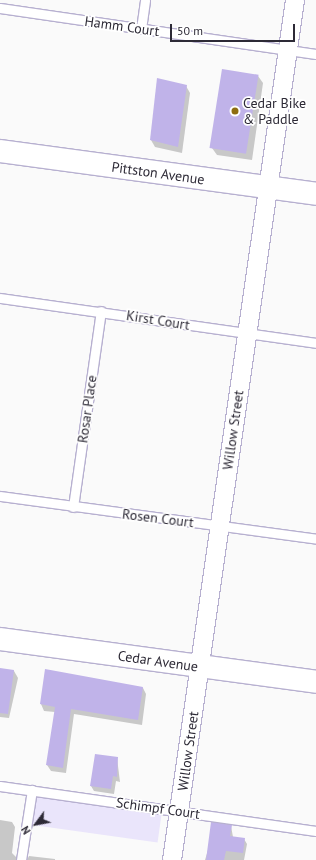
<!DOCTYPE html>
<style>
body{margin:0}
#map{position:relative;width:316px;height:860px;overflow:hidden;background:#fafafa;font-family:"PT Sans",sans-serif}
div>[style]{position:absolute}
.green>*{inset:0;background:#eae5fb;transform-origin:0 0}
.shadow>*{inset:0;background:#0003}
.building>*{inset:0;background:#c0b3e9;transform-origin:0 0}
.roads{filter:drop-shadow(1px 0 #b7b0d0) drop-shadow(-1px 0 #b7b0d0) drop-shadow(0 1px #b7b0d0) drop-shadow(0 -1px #b7b0d0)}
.lane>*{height:9px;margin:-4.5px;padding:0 4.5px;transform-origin:4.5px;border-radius:4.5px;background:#fff}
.street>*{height:18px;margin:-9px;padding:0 9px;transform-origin:9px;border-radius:9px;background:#fff}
.primary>*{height:22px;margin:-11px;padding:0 11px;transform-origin:11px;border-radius:11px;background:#fff}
.dots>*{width:11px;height:11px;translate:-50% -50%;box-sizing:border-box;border:2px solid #fff;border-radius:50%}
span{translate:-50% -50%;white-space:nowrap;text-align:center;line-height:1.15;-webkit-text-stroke:3.5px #fff;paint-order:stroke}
.street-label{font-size:14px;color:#2d2a36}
.poi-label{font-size:14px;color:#2d2a36}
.left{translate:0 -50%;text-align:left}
.north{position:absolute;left:16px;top:804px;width:40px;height:40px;-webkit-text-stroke:3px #fff;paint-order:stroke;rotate:238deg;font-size:11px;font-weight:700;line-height:16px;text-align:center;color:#2d2a36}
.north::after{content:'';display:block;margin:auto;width:14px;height:18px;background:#2d2a36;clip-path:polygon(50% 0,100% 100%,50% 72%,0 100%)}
.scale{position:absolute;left:170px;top:24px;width:125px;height:18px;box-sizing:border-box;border:2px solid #2d2a36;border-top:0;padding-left:5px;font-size:12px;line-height:14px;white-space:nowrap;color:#2d2a36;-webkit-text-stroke:3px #fff;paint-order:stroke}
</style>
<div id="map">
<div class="green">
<i style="left:35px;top:795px;width:128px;height:30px;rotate:8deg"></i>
</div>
<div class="shadow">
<i style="clip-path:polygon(258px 76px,263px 83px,252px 160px,217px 155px,212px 148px)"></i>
<i style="clip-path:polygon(186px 86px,190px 93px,182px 153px,155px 147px,151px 140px)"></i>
<i style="clip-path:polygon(0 669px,14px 671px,18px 678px,9px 718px,0 717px)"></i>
<i style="clip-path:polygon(46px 670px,143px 688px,146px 694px,142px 725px,74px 714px,66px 773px,51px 771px,47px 765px,55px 712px,44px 711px,41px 704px)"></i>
<i style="clip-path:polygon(117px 758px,120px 782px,116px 781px,114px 794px,94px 791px,91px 786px)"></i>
<i style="clip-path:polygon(0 820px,12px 822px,15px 827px,12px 853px,19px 860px,0 860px)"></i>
<i style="clip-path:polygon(231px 826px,233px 837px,244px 839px,247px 844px,244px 860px,205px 860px,208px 850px)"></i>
<i style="clip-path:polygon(29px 856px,55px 859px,55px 860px,27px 860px)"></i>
</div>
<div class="building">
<i style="left:222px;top:69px;width:37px;height:80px;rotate:9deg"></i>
<i style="clip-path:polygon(157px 78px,187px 85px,178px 147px,150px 140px)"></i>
<i style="clip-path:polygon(0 668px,14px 670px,8px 714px,0 713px)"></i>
<i style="clip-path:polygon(45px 669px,143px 687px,138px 720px,71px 709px,63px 768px,46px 765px,55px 707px,40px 704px)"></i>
<i style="clip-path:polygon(95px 754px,118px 757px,117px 777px,113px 776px,111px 789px,90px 786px)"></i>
<i style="clip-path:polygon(211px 822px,232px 825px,230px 836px,245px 838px,243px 853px,226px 851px,224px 860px,206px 860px)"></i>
</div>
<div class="roads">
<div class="lane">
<i style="left:0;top:8px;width:319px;rotate:8.3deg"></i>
<i style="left:141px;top:29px;width:29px;rotate:-82deg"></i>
<i style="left:0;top:298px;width:319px;rotate:8.1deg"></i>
<i style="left:0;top:496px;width:319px;rotate:7.7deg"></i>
<i style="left:73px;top:507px;width:198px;rotate:-81.9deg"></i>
<i style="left:0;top:786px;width:319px;rotate:8.1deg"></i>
<i style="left:21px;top:860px;width:71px;rotate:-81.1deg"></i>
</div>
<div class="street">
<i style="left:172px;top:860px;width:869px;rotate:-81.86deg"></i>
</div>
<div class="primary">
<i style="left:0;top:151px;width:319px;rotate:7.7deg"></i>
<i style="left:0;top:639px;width:319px;rotate:7.7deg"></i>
</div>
</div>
<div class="dots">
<i style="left:235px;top:111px;background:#8e6d10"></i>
</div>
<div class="street-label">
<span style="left:122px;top:26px;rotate:8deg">Hamm Court</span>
<span style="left:158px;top:173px;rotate:8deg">Pittston Avenue</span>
<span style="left:158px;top:320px;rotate:9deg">Kirst Court</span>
<span style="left:87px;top:409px;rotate:-82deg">Rosar Place</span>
<span style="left:233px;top:430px;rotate:-82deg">Willow Street</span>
<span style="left:158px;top:518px;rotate:7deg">Rosen Court</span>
<span style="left:158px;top:661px;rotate:8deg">Cedar Avenue</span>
<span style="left:188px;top:751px;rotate:-82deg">Willow Street</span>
<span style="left:158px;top:808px;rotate:8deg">Schimpf Court</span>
</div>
<div class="poi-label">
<span class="left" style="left:243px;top:111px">Cedar Bike<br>&amp; Paddle</span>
</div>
<div class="north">N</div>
<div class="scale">50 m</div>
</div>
